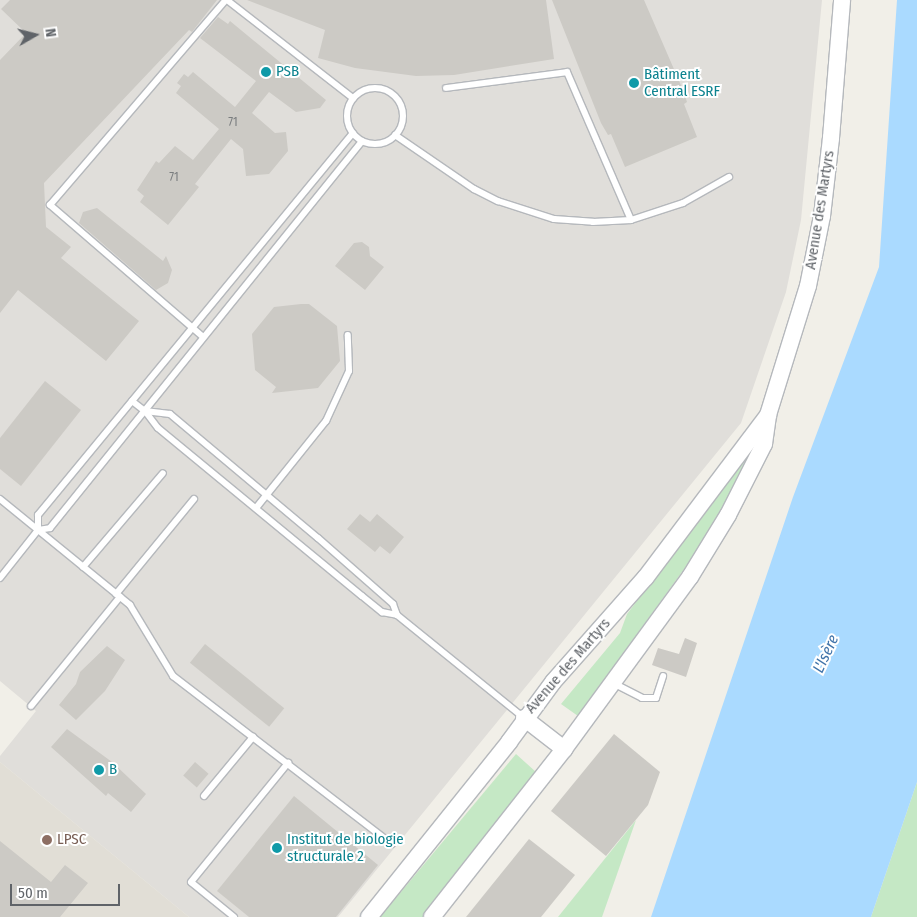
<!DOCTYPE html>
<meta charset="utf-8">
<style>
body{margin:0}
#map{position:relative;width:917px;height:917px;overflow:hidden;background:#f1efe8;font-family:"Fira Sans Condensed",sans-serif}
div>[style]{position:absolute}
.industrial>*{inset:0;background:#e0deda}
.education>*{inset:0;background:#e1ded6}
.green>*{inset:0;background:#c5e8c5}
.water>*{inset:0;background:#aadaff}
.building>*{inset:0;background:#cccac5;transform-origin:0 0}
.roads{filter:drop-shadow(1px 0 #b5b8bc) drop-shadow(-1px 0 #b5b8bc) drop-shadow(0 1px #b5b8bc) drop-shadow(0 -1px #b5b8bc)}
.service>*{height:6px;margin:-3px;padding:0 3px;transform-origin:3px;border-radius:3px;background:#fff}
.service>.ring{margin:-3px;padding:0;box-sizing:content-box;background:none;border:6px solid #fff;border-radius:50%}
.secondary>*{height:16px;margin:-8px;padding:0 8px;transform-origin:8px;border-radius:8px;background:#fff}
.dots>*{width:14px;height:14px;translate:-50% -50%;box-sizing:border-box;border:2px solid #fff;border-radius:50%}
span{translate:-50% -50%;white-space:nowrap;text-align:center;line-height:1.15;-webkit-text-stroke:4px #fff;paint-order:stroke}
.number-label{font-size:12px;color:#7a7d7f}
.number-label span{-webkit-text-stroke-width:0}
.culture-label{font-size:15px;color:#0d838f}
.left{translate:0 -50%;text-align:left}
.street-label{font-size:15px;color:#5f6368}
.education-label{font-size:15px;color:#785e54}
.water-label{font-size:16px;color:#4174aa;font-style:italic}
.north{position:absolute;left:10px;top:10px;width:50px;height:50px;-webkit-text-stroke:4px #fff;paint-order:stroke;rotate:82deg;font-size:14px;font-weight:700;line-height:20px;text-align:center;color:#5f6368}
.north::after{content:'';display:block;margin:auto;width:18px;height:22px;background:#5f6368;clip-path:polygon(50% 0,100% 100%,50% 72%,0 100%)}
.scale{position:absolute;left:10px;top:884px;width:110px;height:22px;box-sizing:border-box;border:2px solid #5f6368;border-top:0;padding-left:6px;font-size:15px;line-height:18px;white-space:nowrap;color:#5f6368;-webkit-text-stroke:4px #fff;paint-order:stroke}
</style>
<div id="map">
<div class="industrial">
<i style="clip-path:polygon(0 0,822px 0,801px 220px,786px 292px,741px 423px,338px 917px,189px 917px,0 762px,0 756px,36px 711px,0 681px)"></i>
</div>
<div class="education">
<i style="clip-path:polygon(0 762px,189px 917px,0 917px)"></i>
</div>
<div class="green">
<i style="clip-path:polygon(749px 454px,743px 472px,700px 547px,578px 716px,561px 704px,620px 633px,627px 614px)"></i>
<i style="clip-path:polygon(516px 754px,536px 772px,424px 917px,380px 917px)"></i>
<i style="clip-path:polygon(917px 782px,917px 917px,871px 917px)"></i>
<i style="clip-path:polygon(636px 820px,602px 917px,558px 917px)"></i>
</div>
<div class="water">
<i style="clip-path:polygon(897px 0,917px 0,917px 782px,871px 917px,651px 917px,793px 497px,879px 267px)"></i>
</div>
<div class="building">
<i style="clip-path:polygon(10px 0,217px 0,192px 32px,189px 30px,44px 183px,46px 227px,71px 247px,61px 258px,139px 321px,106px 361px,18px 290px,0 313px,0 60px,26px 33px,1px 9px)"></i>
<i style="clip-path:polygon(247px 0,546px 0,554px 59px,454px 75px,416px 76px,355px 68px,318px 58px,325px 30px)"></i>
<i style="clip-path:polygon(552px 0,644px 0,683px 90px,687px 102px,684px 104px,697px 137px,625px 167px,611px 134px,608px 135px,601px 123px)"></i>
<i style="clip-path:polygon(218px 17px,228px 24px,230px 21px,326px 100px,320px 108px,296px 112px,269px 92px,252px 113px,275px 133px,286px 132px,288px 151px,269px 174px,246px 176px,243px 149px,231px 139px,195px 184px,199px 187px,168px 225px,140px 202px,144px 196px,137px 190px,156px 161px,159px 163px,175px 146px,193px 160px,219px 129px,176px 93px,181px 86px,177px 83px,184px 74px,188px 77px,193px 72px,235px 107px,256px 81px,200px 38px)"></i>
<i style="clip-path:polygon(97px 208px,163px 261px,166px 256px,172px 270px,168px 283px,156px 290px,79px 223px,83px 212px)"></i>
<i style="clip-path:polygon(362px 242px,369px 247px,370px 256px,384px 267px,365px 290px,335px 266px,354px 243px)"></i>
<i style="clip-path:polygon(301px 304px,309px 304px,337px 326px,340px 361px,318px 388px,272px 393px,276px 387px,255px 370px,252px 334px,274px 307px)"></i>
<i style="clip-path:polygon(45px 381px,81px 410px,21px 486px,0 469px,0 438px)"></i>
<i style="clip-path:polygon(360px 514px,370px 522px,377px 514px,404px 537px,390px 554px,380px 546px,375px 552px,347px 529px)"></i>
<i style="clip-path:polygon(685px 638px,697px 643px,686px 677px,652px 665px,658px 648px,679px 654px)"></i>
<i style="left:205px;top:644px;width:102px;height:24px;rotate:39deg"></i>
<i style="clip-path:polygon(107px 646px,125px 660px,105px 691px,76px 720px,59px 705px,76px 684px,80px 672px)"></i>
<i style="clip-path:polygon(67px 729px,112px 762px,146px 794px,131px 812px,108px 793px,106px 796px,51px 747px)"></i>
<i style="clip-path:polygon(614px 734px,660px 772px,648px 805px,606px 856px,551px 811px)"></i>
<i style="left:195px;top:762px;width:18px;height:18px;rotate:41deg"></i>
<i style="clip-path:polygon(294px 796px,378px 865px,336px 917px,249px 917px,217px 891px)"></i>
<i style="clip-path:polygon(529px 839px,575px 875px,541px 917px,466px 917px)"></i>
<i style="clip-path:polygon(0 841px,51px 882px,65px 865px,88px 883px,60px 917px,0 917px)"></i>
</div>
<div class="roads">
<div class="service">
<i style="left:227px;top:0;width:160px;rotate:37.9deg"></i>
<i style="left:446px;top:88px;width:122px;rotate:-7.5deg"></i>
<i style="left:567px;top:72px;width:161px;rotate:66.6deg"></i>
<i class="ring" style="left:347px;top:88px;width:50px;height:50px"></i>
<i style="left:395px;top:135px;width:96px;rotate:34.4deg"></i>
<i style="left:474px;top:189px;width:27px;rotate:27deg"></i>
<i style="left:498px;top:201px;width:59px;rotate:17.8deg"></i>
<i style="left:554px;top:219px;width:39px;rotate:4deg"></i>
<i style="left:593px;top:222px;width:38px;rotate:-3deg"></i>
<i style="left:631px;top:220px;width:55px;rotate:-18.1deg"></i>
<i style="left:683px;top:203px;width:53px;rotate:-29.5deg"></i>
<i style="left:202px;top:336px;width:201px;rotate:-139.2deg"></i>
<i style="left:50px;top:205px;width:270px;rotate:-49.4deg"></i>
<i style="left:132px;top:401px;width:16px;rotate:38deg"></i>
<i style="left:145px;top:411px;width:21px;rotate:53deg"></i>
<i style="left:158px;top:428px;width:264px;rotate:39.5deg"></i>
<i style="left:362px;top:596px;width:26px;rotate:39deg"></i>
<i style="left:382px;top:612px;width:15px;rotate:11deg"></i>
<i style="left:397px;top:615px;width:164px;rotate:39deg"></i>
<i style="left:145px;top:411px;width:25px;rotate:7deg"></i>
<i style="left:170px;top:414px;width:193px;rotate:40deg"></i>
<i style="left:318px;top:538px;width:100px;rotate:41.3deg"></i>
<i style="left:393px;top:604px;width:12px;rotate:70deg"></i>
<i style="left:0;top:499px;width:168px;rotate:39.2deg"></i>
<i style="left:130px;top:605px;width:83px;rotate:58.8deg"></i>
<i style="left:173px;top:676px;width:276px;rotate:37.5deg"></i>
<i style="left:256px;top:508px;width:112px;rotate:-51.2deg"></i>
<i style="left:326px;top:421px;width:55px;rotate:-65.3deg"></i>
<i style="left:349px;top:371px;width:36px;rotate:-92deg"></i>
<i style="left:38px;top:530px;width:12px;rotate:-9deg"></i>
<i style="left:50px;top:528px;width:497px;rotate:-51.1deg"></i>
<i style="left:83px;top:567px;width:123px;rotate:-49.6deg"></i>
<i style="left:0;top:578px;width:61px;rotate:-51.6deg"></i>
<i style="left:38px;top:530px;width:15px;rotate:-90deg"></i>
<i style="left:38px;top:515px;width:495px;rotate:-50.5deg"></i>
<i style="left:116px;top:594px;width:123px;rotate:-50.6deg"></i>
<i style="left:613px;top:683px;width:33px;rotate:27deg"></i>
<i style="left:642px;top:698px;width:14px"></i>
<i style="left:656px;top:698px;width:23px;rotate:-72deg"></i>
<i style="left:31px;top:706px;width:141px;rotate:-50.8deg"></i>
<i style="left:204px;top:796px;width:77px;rotate:-50.3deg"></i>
<i style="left:234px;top:917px;width:55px;rotate:-140.9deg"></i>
<i style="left:191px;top:882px;width:154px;rotate:-50.8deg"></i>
</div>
<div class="secondary">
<i style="left:524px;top:718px;width:51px;rotate:37.8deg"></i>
<i style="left:369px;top:917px;width:224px;rotate:-51.3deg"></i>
<i style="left:509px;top:742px;width:74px;rotate:-53.7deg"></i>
<i style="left:553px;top:682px;width:140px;rotate:-48.5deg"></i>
<i style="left:646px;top:577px;width:203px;rotate:-53deg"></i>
<i style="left:432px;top:917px;width:214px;rotate:-51.8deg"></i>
<i style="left:564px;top:749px;width:213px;rotate:-53.8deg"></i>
<i style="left:690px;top:577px;width:73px;rotate:-58.5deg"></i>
<i style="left:728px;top:515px;width:80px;rotate:-63.1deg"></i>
<i style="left:764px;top:444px;width:29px;rotate:-82deg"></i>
<i style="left:768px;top:415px;width:135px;rotate:-72.8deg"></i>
<i style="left:808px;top:286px;width:71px;rotate:-78.7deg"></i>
<i style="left:822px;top:216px;width:79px;rotate:-83.4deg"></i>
<i style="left:831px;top:138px;width:138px;rotate:-85.4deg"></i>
</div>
</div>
<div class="dots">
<i style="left:266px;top:72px;background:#0f9aa8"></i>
<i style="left:634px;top:83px;background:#0f9aa8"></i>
<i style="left:99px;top:770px;background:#0f9aa8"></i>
<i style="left:47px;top:840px;background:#8d6e63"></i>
<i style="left:277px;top:848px;background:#0f9aa8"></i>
</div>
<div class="number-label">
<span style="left:233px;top:123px">71</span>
<span style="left:174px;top:178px">71</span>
</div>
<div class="culture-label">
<span class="left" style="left:276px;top:72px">PSB</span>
<span class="left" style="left:644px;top:83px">Bâtiment<br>Central ESRF</span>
<span class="left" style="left:109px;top:770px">B</span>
<span class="left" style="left:287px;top:848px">Institut de biologie<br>structurale 2</span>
</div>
<div class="street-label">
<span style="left:820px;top:210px;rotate:-81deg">Avenue des Martyrs</span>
<span style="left:568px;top:666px;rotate:-49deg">Avenue des Martyrs</span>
</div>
<div class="education-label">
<span class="left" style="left:57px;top:840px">LPSC</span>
</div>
<div class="water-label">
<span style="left:826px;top:654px;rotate:-65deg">L'Isère</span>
</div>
<div class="north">N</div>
<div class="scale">50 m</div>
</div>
